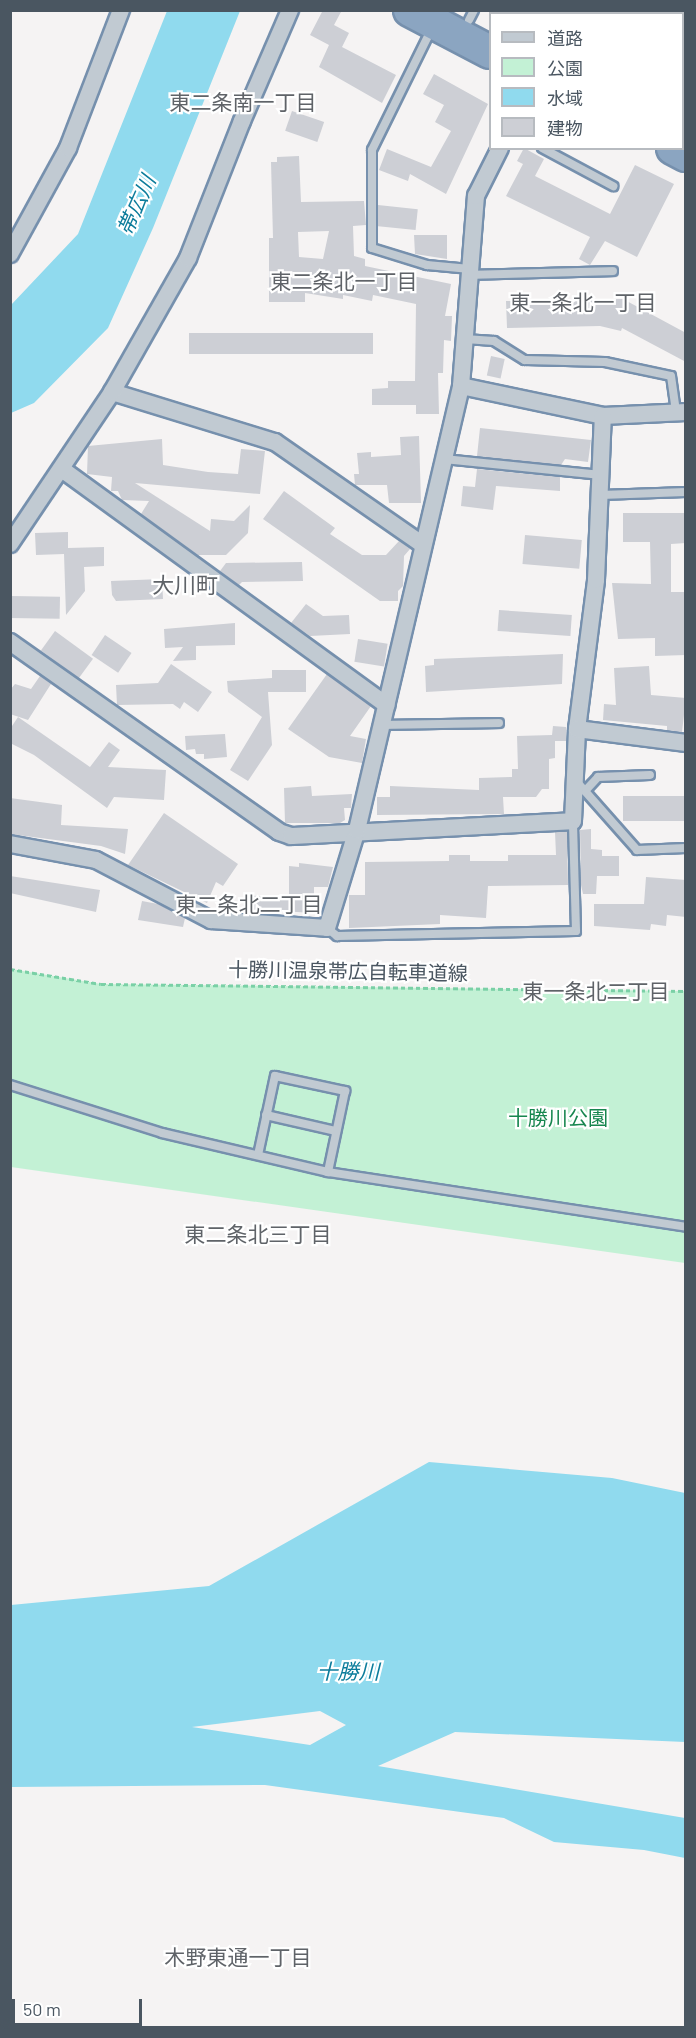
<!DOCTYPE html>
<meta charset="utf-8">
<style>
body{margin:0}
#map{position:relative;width:696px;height:2038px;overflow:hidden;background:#f5f3f3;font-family:Barlow,"Noto Sans JP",sans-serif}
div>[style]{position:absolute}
.green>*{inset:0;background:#c3f1d5}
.water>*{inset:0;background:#90daee}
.building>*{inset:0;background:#cdcfd5;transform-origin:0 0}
.path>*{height:3px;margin-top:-1.5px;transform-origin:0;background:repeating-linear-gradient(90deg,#7ad0a6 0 4.5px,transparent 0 7.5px)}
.roads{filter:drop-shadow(2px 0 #7690ad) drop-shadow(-2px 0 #7690ad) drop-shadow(0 2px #7690ad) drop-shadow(0 -2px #7690ad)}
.lane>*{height:8px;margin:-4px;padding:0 4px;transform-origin:4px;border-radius:4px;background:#c1cad2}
.street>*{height:16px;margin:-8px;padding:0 8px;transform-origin:8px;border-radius:8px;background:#c1cad2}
.highway>*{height:32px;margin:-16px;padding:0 16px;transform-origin:16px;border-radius:16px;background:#8ba5c1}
span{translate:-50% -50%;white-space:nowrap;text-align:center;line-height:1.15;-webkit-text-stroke:4.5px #fff;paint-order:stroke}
.street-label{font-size:20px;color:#4a5661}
.park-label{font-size:20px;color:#17864f}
.neighbourhood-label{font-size:21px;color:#5f6368}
.water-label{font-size:21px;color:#0c7c9b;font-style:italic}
.quarter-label{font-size:22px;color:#5f6368}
.frame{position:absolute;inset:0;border:12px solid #4a5661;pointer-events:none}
.legend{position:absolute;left:489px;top:12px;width:195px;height:138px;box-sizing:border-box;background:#fff;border:2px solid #b7bbc0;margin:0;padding:8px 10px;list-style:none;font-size:18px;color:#4a5661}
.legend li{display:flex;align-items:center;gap:12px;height:30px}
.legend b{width:30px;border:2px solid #b7bbc0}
.scale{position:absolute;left:12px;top:1999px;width:130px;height:27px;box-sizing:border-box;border:3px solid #4a5661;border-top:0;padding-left:8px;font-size:18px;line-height:21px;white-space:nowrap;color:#4a5661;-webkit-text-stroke:4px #fff;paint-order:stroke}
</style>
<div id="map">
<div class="green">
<i style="clip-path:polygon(11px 969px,101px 984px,685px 991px,685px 1263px,11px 1167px)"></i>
</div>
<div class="water">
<i style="clip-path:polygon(167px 11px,240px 11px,153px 228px,108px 328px,34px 403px,11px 413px,11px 305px,78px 234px)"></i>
<i style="clip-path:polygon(evenodd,429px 1462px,612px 1478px,685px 1493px,685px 1742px,455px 1732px,378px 1766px,685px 1818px,685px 1858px,644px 1850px,554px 1842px,504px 1818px,265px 1785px,11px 1787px,11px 1605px,209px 1586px,429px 1462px,320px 1711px,346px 1725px,310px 1745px,192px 1727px,320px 1711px)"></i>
</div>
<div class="building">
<i style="clip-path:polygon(323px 10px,342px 10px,334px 25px,349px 33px,342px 47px,396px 75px,382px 103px,319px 67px,329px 45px,310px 35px)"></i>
<i style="clip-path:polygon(434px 74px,488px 104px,446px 194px,410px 174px,408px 181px,379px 170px,387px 149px,431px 167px,451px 131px,435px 122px,444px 105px,423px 94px)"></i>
<i style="left:292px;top:111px;width:34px;height:21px;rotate:19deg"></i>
<i style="clip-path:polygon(524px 148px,544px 159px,535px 176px,610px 214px,635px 165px,674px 184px,637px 257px,605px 241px,590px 265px,579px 259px,590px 237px,506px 196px,523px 164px,517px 161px)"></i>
<i style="clip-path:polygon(evenodd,299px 156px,301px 202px,364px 201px,366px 225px,353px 226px,354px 256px,365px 259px,365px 266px,451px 284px,445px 316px,452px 316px,451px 341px,444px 340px,443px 373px,438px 373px,439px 414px,416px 414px,416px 405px,372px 405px,372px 389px,388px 388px,388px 381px,415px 381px,416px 304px,373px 295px,372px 301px,343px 295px,343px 299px,305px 293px,305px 302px,269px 302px,269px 238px,273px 238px,271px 162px,277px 162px,277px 157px,299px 156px,329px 231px,323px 259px,299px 257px,298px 232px,329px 231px)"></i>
<i style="left:378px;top:205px;width:40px;height:21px;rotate:6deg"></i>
<i style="clip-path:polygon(414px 235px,447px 235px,447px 259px,415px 254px)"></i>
<i style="clip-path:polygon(623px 299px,686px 333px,686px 362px,622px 328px,621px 331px,600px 326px,507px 328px,506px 301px)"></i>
<i style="left:373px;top:333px;width:21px;height:184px;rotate:90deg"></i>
<i style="left:491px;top:356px;width:14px;height:20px;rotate:12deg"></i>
<i style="clip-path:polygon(480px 428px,591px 440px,588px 462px,565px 459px,561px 465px,477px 456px)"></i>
<i style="clip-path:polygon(419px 436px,421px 503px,389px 503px,387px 485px,355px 485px,354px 474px,359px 474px,357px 453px,371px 452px,371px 457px,401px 455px,400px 437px)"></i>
<i style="clip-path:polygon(162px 439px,163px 465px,208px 472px,238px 474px,241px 449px,265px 451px,260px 494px,135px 483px,210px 531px,211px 519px,234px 521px,250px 505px,248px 533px,226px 555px,198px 555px,141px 514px,149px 501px,122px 500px,118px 491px,111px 491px,112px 477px,87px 474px,88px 446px)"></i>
<i style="clip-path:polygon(477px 469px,560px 477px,560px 491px,496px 486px,493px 510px,461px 506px,463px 486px,475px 487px)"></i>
<i style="clip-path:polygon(284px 491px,335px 528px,330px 534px,362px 555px,386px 555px,399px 541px,410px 549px,404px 556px,403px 586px,398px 591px,398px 601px,380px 601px,263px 519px)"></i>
<i style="clip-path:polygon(623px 513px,686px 513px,686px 543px,671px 544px,671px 592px,686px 592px,686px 655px,655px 656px,655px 638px,618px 639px,612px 583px,651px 584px,650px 542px,623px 542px)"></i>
<i style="clip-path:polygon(68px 532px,68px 548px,104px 547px,104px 566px,84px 567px,85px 591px,66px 615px,64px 554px,36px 555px,35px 533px)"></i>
<i style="left:525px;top:535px;width:57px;height:29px;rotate:5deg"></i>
<i style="clip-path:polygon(302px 562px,303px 581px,242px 582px,239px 585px,220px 571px,226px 563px)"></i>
<i style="clip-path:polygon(162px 579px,163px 599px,116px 601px,112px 595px,111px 581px)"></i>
<i style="left:10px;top:596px;width:50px;height:22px;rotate:1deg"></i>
<i style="clip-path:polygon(306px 604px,323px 616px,349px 615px,350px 634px,310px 636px,291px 623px)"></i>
<i style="left:499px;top:610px;width:73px;height:21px;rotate:4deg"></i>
<i style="clip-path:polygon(235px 623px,235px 645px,196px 646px,196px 660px,173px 661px,183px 647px,165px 648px,164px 629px)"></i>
<i style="left:55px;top:631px;width:47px;height:24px;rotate:36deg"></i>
<i style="left:105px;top:635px;width:32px;height:24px;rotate:34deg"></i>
<i style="left:358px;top:639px;width:30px;height:23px;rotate:9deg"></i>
<i style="clip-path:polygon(563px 654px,562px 684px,426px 692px,425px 666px,434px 665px,434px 659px)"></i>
<i style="clip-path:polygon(171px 664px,212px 692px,198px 712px,184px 702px,180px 709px,173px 704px,117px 705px,116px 685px,158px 683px)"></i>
<i style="clip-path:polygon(649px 666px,651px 695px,686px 698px,682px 732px,667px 730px,667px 726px,603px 720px,604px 704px,616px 705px,614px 668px)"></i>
<i style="clip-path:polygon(272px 670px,306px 670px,306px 692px,268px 692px,272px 745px,248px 781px,230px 770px,262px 717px,228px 692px,227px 681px,272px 678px)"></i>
<i style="clip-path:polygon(327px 674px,371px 706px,350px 736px,366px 739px,362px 763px,329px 757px,288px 729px)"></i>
<i style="clip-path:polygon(40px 676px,51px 684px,28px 720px,10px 714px,10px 690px,15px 684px,31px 689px)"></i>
<i style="clip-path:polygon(18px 717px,90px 767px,109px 742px,120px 750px,108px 767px,166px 770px,164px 800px,114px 797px,107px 808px,34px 755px,10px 743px,10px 729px)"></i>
<i style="clip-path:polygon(553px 726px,566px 727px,566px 741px,555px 741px,555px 758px,549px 759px,549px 789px,542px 789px,536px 797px,503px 797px,504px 814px,377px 815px,377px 797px,390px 797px,390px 786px,479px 790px,479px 778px,512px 777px,512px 769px,518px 769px,517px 736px,552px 735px)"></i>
<i style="clip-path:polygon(225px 734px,227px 757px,204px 759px,204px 754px,196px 754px,195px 749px,186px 750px,185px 736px)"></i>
<i style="clip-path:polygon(311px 786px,312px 796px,352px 794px,351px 808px,344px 808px,345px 820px,340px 823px,285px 823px,284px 788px)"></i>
<i style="left:623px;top:796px;width:63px;height:25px"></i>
<i style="clip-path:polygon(10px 798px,62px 805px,61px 825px,128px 829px,125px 854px,101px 846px,10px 834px)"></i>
<i style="clip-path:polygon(164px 813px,238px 864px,223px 886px,216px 882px,207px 903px,128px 865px)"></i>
<i style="clip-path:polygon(591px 829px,591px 849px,602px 850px,602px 856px,619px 856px,619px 876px,597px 876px,596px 894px,583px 894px,581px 885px,580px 830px)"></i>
<i style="clip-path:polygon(555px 832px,567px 832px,568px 885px,488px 886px,486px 918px,440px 915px,440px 924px,349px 928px,349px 895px,365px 895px,365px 862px,449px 861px,449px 855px,470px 855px,470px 861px,508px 861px,508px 855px,556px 855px)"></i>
<i style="clip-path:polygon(299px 863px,333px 867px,328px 887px,314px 887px,314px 913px,243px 909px,244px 895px,289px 898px,289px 866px,299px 867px)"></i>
<i style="clip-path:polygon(10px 876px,100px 890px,96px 912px,10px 893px)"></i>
<i style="clip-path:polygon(646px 877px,686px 880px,686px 917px,667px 915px,666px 926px,651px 924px,650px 930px,594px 926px,594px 904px,644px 904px)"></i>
<i style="clip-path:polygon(142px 901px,158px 904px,185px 918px,183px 927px,138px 920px)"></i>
</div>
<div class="path">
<i style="left:10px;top:969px;width:92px;rotate:9.4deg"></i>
<i style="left:101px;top:984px;width:585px;rotate:0.69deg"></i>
</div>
<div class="roads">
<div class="lane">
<i style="left:469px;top:20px;width:11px;rotate:-63deg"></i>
<i style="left:432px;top:28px;width:136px;rotate:116.2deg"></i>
<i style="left:372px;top:150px;width:98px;rotate:90deg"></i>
<i style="left:372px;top:248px;width:58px;rotate:17.2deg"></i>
<i style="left:427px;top:265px;width:43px;rotate:5.3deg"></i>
<i style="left:542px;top:148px;width:81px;rotate:28.2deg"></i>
<i style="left:470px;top:275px;width:143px;rotate:-1.6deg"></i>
<i style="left:465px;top:339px;width:29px;rotate:4deg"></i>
<i style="left:494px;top:341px;width:36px;rotate:32deg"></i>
<i style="left:525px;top:360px;width:80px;rotate:1.4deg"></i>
<i style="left:605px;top:362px;width:67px;rotate:12deg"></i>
<i style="left:671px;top:376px;width:36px;rotate:82deg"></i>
<i style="left:444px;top:459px;width:158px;rotate:5.8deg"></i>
<i style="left:601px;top:495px;width:85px;rotate:-2deg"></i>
<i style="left:383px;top:725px;width:116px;rotate:-1deg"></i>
<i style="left:576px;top:781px;width:92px;rotate:48.5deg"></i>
<i style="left:637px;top:850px;width:49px;rotate:-2.3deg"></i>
<i style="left:585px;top:791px;width:19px;rotate:-47deg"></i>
<i style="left:598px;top:777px;width:52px;rotate:-2.2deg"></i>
<i style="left:327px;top:928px;width:13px;rotate:39deg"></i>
<i style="left:337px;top:936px;width:239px;rotate:-1.2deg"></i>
<i style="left:576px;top:931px;width:110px;rotate:-91.6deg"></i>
<i style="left:10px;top:1085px;width:159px;rotate:17.5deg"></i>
<i style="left:162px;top:1133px;width:171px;rotate:13.2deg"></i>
<i style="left:328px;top:1172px;width:362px;rotate:8.7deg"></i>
<i style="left:266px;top:1115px;width:72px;rotate:12.9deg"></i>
<i style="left:258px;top:1155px;width:81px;rotate:-77.9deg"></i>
<i style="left:275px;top:1076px;width:72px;rotate:12.1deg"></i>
<i style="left:345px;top:1091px;width:83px;rotate:101.9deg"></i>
</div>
<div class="street">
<i style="left:10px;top:254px;width:121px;rotate:-61.3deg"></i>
<i style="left:68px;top:148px;width:148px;rotate:-69deg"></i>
<i style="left:461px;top:386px;width:145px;rotate:11.9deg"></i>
<i style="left:603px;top:416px;width:83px;rotate:-2.8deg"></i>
<i style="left:112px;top:392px;width:170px;rotate:17.1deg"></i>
<i style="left:275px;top:442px;width:180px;rotate:34.8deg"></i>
<i style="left:63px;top:470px;width:400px;rotate:36deg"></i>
<i style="left:10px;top:544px;width:183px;rotate:-56.1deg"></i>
<i style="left:112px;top:392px;width:154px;rotate:-60.4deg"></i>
<i style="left:188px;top:258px;width:147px;rotate:-68.5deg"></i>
<i style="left:242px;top:121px;width:121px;rotate:-66.6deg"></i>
<i style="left:10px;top:642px;width:329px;rotate:35.2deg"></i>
<i style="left:279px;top:832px;width:13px;rotate:18deg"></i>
<i style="left:291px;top:836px;width:282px;rotate:-3deg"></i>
<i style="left:573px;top:821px;width:92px;rotate:-87.5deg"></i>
<i style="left:577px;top:729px;width:150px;rotate:-82.7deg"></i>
<i style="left:596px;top:580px;width:164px;rotate:-87.6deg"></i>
<i style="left:577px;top:729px;width:110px;rotate:7.3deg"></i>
<i style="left:10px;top:844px;width:87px;rotate:10.5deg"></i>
<i style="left:96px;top:860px;width:130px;rotate:27.6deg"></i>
<i style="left:211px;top:920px;width:116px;rotate:3.9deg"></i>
<i style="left:327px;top:928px;width:102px;rotate:-73deg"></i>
<i style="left:357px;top:830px;width:456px;rotate:-76.8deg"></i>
<i style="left:461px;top:386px;width:191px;rotate:-85.5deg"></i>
<i style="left:476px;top:196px;width:54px;rotate:-63.4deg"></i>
</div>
<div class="highway">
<i style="left:410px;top:10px;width:90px;rotate:27.7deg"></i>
<i style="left:682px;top:128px;width:4px;rotate:14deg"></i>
<i style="left:673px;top:148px;width:15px;rotate:28deg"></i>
</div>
</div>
<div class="street-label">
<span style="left:348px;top:971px;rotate:1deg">十勝川温泉帯広自転車道線</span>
</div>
<div class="park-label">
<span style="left:558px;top:1117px">十勝川公園</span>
</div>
<div class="neighbourhood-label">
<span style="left:243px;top:102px">東二条南一丁目</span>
<span style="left:344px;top:281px">東二条北一丁目</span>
<span style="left:583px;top:302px">東一条北一丁目</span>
<span style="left:249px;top:904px">東二条北二丁目</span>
<span style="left:596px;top:991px">東一条北二丁目</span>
<span style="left:258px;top:1234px">東二条北三丁目</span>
<span style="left:238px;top:1957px">木野東通一丁目</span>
</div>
<div class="water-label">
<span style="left:136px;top:205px;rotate:-66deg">帯広川</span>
<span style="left:348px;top:1671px">十勝川</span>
</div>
<div class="quarter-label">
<span style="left:185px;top:585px">大川町</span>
</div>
<div class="frame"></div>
<ul class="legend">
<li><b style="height:8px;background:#c1cad2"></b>道路</li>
<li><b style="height:16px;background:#c3f1d5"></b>公園</li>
<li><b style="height:16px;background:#90daee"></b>水域</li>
<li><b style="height:16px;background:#cdcfd5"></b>建物</li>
</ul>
<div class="scale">50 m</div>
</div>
